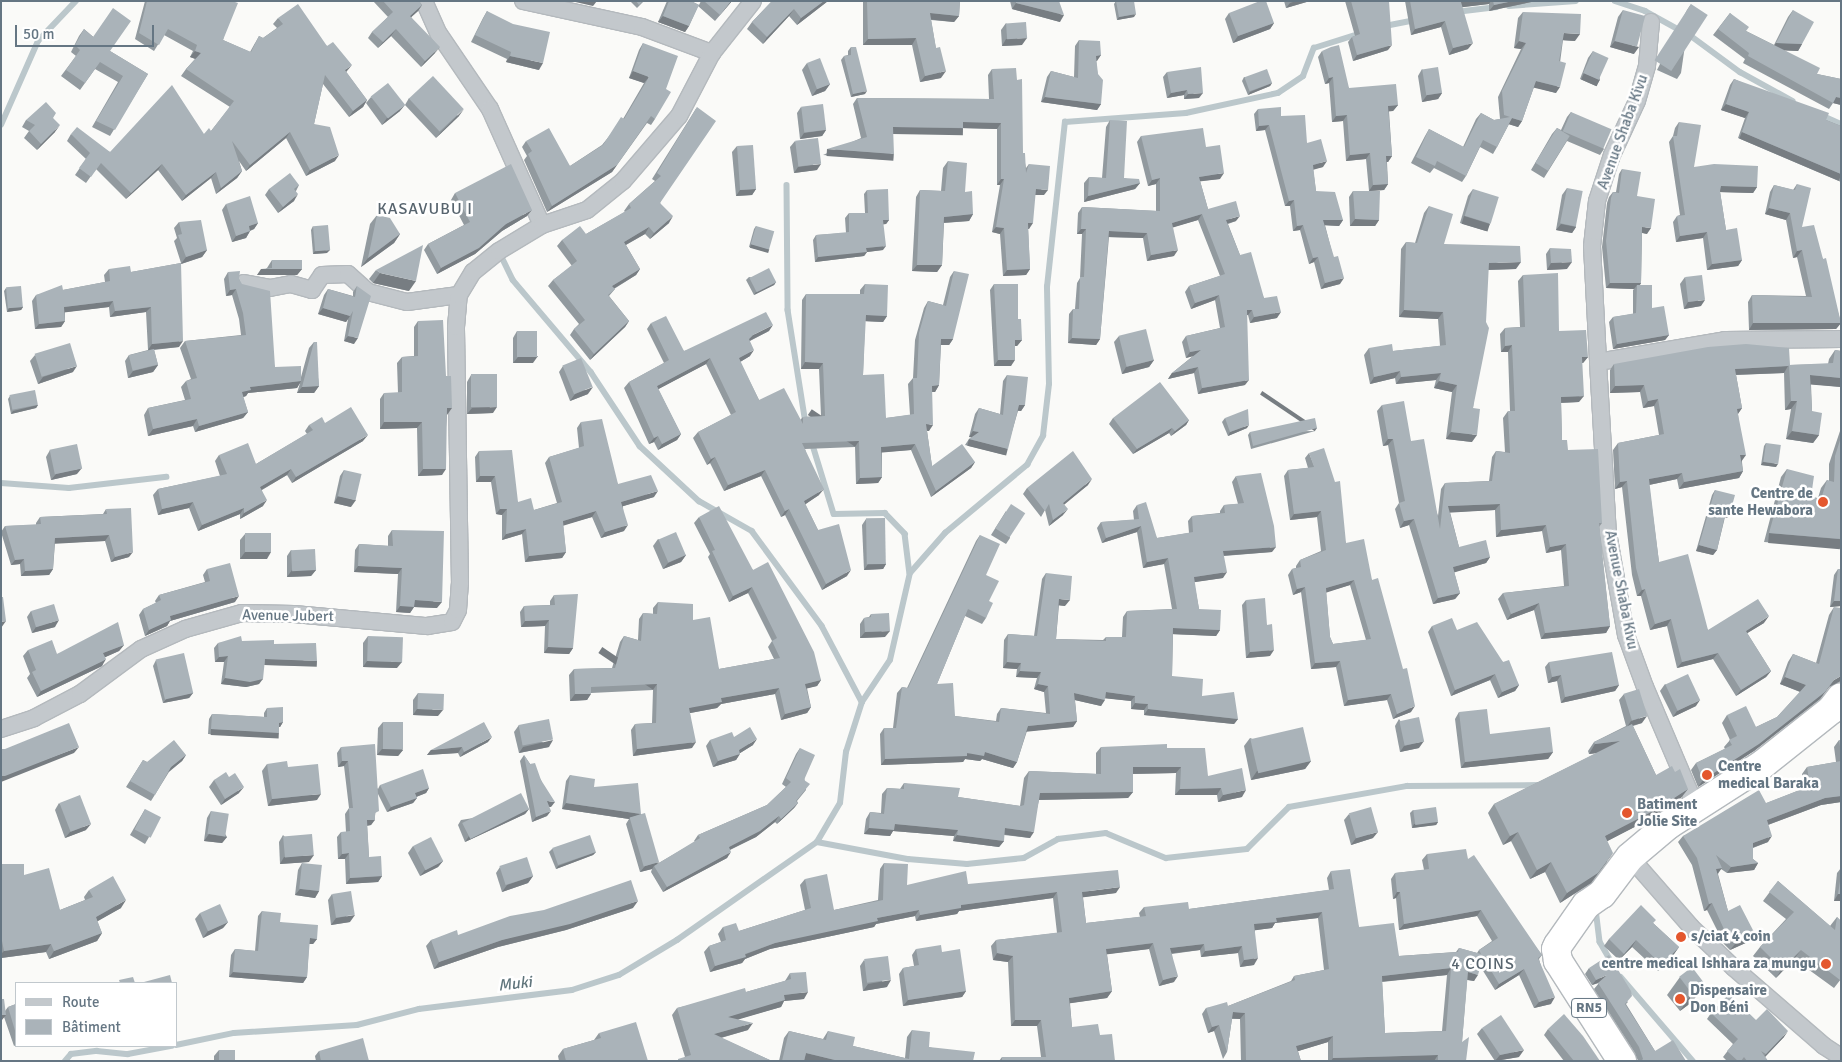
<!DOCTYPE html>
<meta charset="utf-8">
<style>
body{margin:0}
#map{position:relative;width:1842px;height:1062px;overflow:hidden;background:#fafaf8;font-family:Signika,sans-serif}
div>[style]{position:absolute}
.stream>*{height:5.5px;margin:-2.75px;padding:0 2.75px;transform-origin:2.75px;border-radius:2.75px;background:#bbc7cb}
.roads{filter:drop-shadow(1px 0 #b4b9bd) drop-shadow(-1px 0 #b4b9bd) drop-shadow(0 1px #b4b9bd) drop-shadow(0 -1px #b4b9bd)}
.minor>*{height:16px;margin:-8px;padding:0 8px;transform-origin:8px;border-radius:8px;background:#c3c8cc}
.trunk>*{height:28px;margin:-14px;padding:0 14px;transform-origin:14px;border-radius:14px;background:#fff}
.wall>*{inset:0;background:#929a9f}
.shaded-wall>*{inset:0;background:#777d82;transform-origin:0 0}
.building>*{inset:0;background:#aab3b9;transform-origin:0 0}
.dots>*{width:14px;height:14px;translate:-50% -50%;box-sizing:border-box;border:2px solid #fff;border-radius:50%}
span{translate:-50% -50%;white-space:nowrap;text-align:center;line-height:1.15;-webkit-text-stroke:5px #fff;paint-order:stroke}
.shield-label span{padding:1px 4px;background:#fff;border:1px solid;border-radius:4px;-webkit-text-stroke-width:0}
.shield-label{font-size:14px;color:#657683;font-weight:700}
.street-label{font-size:15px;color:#657683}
.poi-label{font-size:15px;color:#657683;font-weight:700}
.right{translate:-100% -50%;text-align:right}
.left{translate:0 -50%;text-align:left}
.neighbourhood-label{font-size:16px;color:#57646e;letter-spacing:1px}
.water-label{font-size:16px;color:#60757c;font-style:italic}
.frame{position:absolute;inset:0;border:2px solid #657683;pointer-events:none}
.legend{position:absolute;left:15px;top:982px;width:162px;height:65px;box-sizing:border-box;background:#fff;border:1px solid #c1c8cd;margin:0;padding:6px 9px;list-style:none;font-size:15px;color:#657683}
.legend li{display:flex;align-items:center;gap:10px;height:25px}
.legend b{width:25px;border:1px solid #c1c8cd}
.scale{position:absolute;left:15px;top:25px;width:139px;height:22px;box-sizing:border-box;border:2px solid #657683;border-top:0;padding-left:6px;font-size:15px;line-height:18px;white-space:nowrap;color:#657683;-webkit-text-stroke:4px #fff;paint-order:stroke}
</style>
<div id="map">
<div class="stream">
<i style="left:1615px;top:1px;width:32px;rotate:18deg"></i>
<i style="left:1645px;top:11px;width:43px;rotate:28.9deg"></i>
<i style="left:1509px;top:6px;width:67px;rotate:-4.3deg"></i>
<i style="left:1456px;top:12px;width:41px;rotate:-7deg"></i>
<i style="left:1385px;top:26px;width:32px;rotate:-11deg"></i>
<i style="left:1691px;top:36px;width:61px;rotate:36.3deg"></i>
<i style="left:1740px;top:72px;width:60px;rotate:28.7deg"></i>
<i style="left:1821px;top:115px;width:22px;rotate:24deg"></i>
<i style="left:1px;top:125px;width:92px;rotate:-66.2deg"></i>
<i style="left:38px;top:41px;width:55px;rotate:-46.5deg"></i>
<i style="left:787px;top:185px;width:125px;rotate:89.5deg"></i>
<i style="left:788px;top:310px;width:115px;rotate:81deg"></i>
<i style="left:500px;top:253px;width:30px;rotate:64deg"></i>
<i style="left:513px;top:280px;width:121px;rotate:49.7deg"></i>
<i style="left:591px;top:372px;width:89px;rotate:56.5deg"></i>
<i style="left:640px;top:446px;width:81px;rotate:43deg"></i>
<i style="left:699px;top:501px;width:61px;rotate:29.5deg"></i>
<i style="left:752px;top:531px;width:118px;rotate:53.6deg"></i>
<i style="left:822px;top:626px;width:86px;rotate:62.2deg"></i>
<i style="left:812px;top:442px;width:75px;rotate:73deg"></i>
<i style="left:834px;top:514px;width:51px;rotate:-1.1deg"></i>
<i style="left:885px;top:513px;width:29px;rotate:46deg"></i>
<i style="left:905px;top:534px;width:39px;rotate:83deg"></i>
<i style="left:1px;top:483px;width:68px;rotate:4.2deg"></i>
<i style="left:69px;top:488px;width:98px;rotate:-6.5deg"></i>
<i style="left:817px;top:842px;width:93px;rotate:10.6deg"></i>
<i style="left:908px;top:859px;width:59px;rotate:4.8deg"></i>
<i style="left:967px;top:864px;width:57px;rotate:-6deg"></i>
<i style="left:1024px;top:858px;width:39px;rotate:-29deg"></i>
<i style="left:1058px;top:839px;width:48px;rotate:-7.1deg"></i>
<i style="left:1106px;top:833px;width:65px;rotate:22.6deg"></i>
<i style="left:1166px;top:858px;width:81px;rotate:-6.3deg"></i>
<i style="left:1247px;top:849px;width:59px;rotate:-45deg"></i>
<i style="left:1289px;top:807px;width:120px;rotate:-10.1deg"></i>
<i style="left:1407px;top:786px;width:133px;rotate:-0.4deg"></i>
<i style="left:1596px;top:909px;width:33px;rotate:83deg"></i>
<i style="left:1600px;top:942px;width:22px;rotate:60deg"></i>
<i style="left:1621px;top:977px;width:111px;rotate:49.4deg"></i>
<i style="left:176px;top:1045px;width:59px;rotate:-11.7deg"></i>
<i style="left:234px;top:1033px;width:123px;rotate:-3.7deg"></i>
<i style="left:357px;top:1025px;width:64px;rotate:-14.5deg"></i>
<i style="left:419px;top:1009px;width:154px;rotate:-7.1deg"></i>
<i style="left:572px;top:990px;width:49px;rotate:-17.7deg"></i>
<i style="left:619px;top:975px;width:68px;rotate:-31.1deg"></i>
<i style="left:677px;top:940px;width:171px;rotate:-35deg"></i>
<i style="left:817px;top:842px;width:45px;rotate:-59.5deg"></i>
<i style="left:840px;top:803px;width:51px;rotate:-83.3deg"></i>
<i style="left:846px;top:752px;width:52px;rotate:-72.3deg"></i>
<i style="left:862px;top:702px;width:50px;rotate:-56.3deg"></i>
<i style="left:890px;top:660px;width:89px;rotate:-77.1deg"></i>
<i style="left:910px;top:573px;width:53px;rotate:-48.8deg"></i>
<i style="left:945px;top:533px;width:107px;rotate:-39.7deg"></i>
<i style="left:1027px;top:465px;width:33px;rotate:-61deg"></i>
<i style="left:1043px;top:436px;width:52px;rotate:-83.4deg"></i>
<i style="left:1049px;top:384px;width:97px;rotate:-91.2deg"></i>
<i style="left:1047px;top:287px;width:166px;rotate:-83.8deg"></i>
<i style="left:1065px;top:122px;width:121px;rotate:-4.3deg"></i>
<i style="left:1186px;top:113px;width:94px;rotate:-12.3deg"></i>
<i style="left:1278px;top:93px;width:30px;rotate:-34deg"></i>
<i style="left:1303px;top:76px;width:30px;rotate:-69deg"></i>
<i style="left:1314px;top:48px;width:50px;rotate:-17.4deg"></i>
<i style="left:65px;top:1061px;width:9px;rotate:-49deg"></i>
<i style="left:71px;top:1054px;width:26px;rotate:-7deg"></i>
<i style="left:97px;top:1051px;width:31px;rotate:6deg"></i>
<i style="left:128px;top:1054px;width:44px;rotate:-10.5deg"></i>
</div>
<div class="roads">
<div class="minor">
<i style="left:424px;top:1px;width:36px;rotate:66deg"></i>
<i style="left:439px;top:34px;width:91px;rotate:55.8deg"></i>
<i style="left:490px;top:109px;width:127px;rotate:65.9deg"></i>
<i style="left:523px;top:1px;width:122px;rotate:12.3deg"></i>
<i style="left:642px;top:27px;width:75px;rotate:20.4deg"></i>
<i style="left:1651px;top:22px;width:44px;rotate:95.2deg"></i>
<i style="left:1647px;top:66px;width:36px;rotate:106deg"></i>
<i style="left:1637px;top:101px;width:60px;rotate:114.8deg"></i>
<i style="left:1612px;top:155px;width:48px;rotate:108.1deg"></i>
<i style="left:1597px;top:201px;width:45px;rotate:96.3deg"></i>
<i style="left:1592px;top:246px;width:116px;rotate:87deg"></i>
<i style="left:1598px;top:362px;width:171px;rotate:86.7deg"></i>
<i style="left:1608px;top:533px;width:104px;rotate:80deg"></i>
<i style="left:1626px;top:635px;width:55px;rotate:69.9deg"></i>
<i style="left:1645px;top:687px;width:130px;rotate:67deg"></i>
<i style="left:244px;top:283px;width:26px;rotate:11deg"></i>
<i style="left:270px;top:288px;width:21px;rotate:-11deg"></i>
<i style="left:291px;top:284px;width:22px;rotate:16deg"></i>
<i style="left:312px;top:290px;width:18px;rotate:-56deg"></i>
<i style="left:322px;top:275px;width:26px;rotate:-2deg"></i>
<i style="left:348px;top:274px;width:27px;rotate:42deg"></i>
<i style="left:368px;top:292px;width:40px;rotate:14.4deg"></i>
<i style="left:407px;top:302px;width:52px;rotate:-7.7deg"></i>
<i style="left:1598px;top:362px;width:129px;rotate:-9.8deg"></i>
<i style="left:1725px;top:340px;width:116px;rotate:-0.5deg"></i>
<i style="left:1px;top:729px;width:35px;rotate:-18deg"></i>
<i style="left:34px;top:718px;width:52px;rotate:-27.6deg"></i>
<i style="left:80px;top:694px;width:76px;rotate:-36.4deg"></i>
<i style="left:141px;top:649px;width:48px;rotate:-24.4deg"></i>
<i style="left:185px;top:629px;width:59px;rotate:-15.7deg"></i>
<i style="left:242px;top:613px;width:52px;rotate:1.1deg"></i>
<i style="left:294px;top:614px;width:134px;rotate:5.2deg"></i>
<i style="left:427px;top:626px;width:25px;rotate:-9deg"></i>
<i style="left:452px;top:622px;width:13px;rotate:-63deg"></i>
<i style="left:458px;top:610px;width:26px;rotate:-86deg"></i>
<i style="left:460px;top:584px;width:257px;rotate:-90.9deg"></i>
<i style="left:456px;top:327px;width:32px;rotate:-85deg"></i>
<i style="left:459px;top:295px;width:27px;rotate:-59deg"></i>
<i style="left:473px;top:272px;width:33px;rotate:-39deg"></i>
<i style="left:499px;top:251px;width:50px;rotate:-31.2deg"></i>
<i style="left:542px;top:225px;width:47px;rotate:-18.4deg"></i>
<i style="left:587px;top:210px;width:46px;rotate:-38.9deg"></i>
<i style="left:623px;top:181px;width:86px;rotate:-49.3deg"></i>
<i style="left:679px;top:116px;width:71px;rotate:-62.4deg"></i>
<i style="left:712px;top:53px;width:66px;rotate:-51.7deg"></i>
<i style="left:1630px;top:857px;width:93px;rotate:48.9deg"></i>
<i style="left:1691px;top:927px;width:59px;rotate:43.6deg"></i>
<i style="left:1734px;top:968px;width:119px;rotate:40.9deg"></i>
<i style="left:1824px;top:1046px;width:20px;rotate:33deg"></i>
</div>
<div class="trunk">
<i style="left:1622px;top:1061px;width:119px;rotate:-122.6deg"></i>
<i style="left:1558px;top:961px;width:12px;rotate:-99deg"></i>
<i style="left:1556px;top:949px;width:4px;rotate:-63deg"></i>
<i style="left:1558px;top:945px;width:49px;rotate:-55deg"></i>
<i style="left:1586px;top:905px;width:19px;rotate:-35deg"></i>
<i style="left:1602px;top:894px;width:46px;rotate:-52.9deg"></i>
<i style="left:1630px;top:857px;width:50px;rotate:-40.1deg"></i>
<i style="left:1668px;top:825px;width:113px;rotate:-32.7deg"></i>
<i style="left:1763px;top:764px;width:87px;rotate:-38.5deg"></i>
<i style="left:1831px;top:710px;width:16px;rotate:-52deg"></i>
</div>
</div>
<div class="wall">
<i style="clip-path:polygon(145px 1px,232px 1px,223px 40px,250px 52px,259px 36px,263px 38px,277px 28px,273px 24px,278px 18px,327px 46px,347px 71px,346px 72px,367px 100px,363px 107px,349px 117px,323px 84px,314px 124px,335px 161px,306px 176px,286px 138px,246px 171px,239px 161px,242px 171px,237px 178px,216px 194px,211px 178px,182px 201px,158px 170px,126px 199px,96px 169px,86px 183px,75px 175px,86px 159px,67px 141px,71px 134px,110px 152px,204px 134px,211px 131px,230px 107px,181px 76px,186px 69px,195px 59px,190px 57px,193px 51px,164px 35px,154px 51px,135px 39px)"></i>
<i style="clip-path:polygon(373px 1px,419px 1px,422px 5px,418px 11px,411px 17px,435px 53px,421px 67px,391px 36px,378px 48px,368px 38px,372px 32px,388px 17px)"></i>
<i style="clip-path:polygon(630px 1px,644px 1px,637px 8px)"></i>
<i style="clip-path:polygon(667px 1px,691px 1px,699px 5px,701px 1px,732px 1px,715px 21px,698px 6px,689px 26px,685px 32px,658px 22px)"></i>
<i style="clip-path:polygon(772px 1px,828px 1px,797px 25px,789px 16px,763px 44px,747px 29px,752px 22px)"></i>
<i style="clip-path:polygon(863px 1px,960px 1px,959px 16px,954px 22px,931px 20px,941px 78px,920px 82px,912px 45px,863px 45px)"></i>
<i style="clip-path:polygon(1010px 1px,1059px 1px,1060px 22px,1012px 9px)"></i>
<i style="clip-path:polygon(1116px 1px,1134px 1px,1134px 17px,1117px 20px,1114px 4px)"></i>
<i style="clip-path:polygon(1284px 1px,1310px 1px,1286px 8px)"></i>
<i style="clip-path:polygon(1345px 1px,1389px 1px,1388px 50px,1353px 61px,1348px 42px,1352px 37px,1355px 36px)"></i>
<i style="clip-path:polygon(1405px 1px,1536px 1px,1489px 11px,1489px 4px,1462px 7px,1468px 49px,1449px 55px,1441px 27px,1411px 35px)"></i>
<i style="clip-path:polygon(1691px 4px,1681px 73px,1677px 79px,1657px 70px,1687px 10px)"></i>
<i style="clip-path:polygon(1623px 10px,1634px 54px,1610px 47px,1618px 17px)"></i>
<i style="clip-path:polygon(1793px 10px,1802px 44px,1798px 51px,1784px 50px,1817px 74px,1841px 79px,1841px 105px,1833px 103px,1829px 109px,1743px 63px,1745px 59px,1713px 35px,1730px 13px,1746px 31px,1774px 45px,1788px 17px)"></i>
<i style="clip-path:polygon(487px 11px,539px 70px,506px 62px,507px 59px,471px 42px,483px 18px)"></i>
<i style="clip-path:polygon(1523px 12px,1575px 41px,1563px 40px,1556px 93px,1534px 87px,1522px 121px,1518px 127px,1509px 124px,1497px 147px,1493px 154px,1480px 147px,1466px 176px,1462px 182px,1434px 168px,1430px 173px,1411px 163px,1425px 136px,1429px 129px,1463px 147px,1476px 119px,1481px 113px,1494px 120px,1500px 119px,1498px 97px,1521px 49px,1514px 48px,1518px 18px)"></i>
<i style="clip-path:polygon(1229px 13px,1274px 23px,1270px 29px,1233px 43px,1225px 19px)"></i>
<i style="clip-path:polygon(1006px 23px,1022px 45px,1002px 46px,1001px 30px)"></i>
<i style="clip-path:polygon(84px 29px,110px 51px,148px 74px,110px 136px,92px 127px,118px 82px,95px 69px,80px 90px,61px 76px,76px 56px,71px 52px,79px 36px)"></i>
<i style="clip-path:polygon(1079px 40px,1101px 55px,1096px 61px,1101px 104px,1097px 110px,1041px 102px,1047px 77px,1051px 71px,1074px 77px,1075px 46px)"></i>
<i style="clip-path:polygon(643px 43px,655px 119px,651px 125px,647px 123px,612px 172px,547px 212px,524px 160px,527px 156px,522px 147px,526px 141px,570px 166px,602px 145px,623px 119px,644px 83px,629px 78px,639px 50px)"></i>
<i style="clip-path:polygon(851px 47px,865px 94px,851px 97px,841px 60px,844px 56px,848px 55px,848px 51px)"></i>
<i style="clip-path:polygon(1322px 51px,1349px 88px,1398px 105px,1393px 111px,1389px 111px,1392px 156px,1388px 162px,1387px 162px,1388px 184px,1384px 190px,1369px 191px,1366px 159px,1346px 161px,1343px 121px,1332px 122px,1329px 83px,1325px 84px,1318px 57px)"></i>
<i style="clip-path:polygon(1593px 51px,1600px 80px,1596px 86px,1580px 79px,1588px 58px)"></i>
<i style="clip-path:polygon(807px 63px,830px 84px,825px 91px,812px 96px,802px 70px)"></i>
<i style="clip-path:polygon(992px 69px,1023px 153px,1026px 168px,1029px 164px,1044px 195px,1035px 195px,1029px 229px,1028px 229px,1030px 269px,1026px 275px,1003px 276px,1000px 234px,992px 232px,1000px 185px,997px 185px,997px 129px,963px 128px,959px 134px,893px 133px,890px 160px,823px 155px,861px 138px,853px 104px,857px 98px,989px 99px,988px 75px)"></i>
<i style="clip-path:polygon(1422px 69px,1442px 93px,1438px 99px,1422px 102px,1418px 76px)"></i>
<i style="clip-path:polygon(1167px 72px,1199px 98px,1184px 99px,1184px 95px,1167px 98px,1163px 77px)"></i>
<i style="clip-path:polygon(1244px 77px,1272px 83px,1270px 86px,1248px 95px,1242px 81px)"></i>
<i style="clip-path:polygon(1734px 79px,1826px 120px,1841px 126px,1841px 182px,1738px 138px,1745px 118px,1721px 110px,1730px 85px)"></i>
<i style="clip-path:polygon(371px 97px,400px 111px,382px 125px,366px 103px)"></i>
<i style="clip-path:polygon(409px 98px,459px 116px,436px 138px,405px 105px)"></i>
<i style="clip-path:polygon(697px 107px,660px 203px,669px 223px,650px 239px,645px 234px,626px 245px,640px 269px,636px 275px,614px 289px,615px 289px,609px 296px,629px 321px,625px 327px,590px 360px,570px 335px,574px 329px,579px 324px,548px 286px,553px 280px,572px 266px,557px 246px,562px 240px,586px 234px,625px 212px,624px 211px,629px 204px,655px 181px,652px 179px)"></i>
<i style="clip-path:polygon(801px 107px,826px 130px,822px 136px,800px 139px,797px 113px)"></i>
<i style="clip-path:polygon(1258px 109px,1281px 116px,1307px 143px,1323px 167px,1313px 169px,1316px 191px,1343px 220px,1339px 226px,1325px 225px,1340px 284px,1321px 289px,1314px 262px,1309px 264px,1300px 230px,1293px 231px,1290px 206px,1285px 206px,1265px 130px,1256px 131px,1254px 114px)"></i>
<i style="clip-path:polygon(1571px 112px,1604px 149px,1600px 155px,1567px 141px,1544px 178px,1531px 170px,1552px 134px,1557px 128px,1561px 130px,1567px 117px)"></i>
<i style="clip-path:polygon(53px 118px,55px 132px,37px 150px,24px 138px,29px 131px,22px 127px,26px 120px)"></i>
<i style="clip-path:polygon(1110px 120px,1124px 178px,1140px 183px,1135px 189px,1084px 202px,1084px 183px,1089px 177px,1102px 178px,1106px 127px)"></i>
<i style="clip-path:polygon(1679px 122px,1694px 167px,1757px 187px,1753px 193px,1720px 192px,1726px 230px,1742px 260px,1738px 266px,1707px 270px,1703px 238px,1676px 242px,1673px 222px,1677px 216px,1680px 215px,1669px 142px,1673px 136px,1675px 128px)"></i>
<i style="clip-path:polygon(1141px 136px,1206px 147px,1220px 179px,1200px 181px,1208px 209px,1236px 221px,1228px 224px,1240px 255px,1264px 298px,1277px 318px,1250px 323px,1248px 315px,1247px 315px,1245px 385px,1198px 394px,1194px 373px,1168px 379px,1172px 373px,1193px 356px,1186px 358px,1182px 342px,1186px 336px,1220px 328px,1215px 300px,1191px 309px,1185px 292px,1189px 286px,1220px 276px,1198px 220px,1173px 227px,1174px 256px,1147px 261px,1143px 238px,1109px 237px,1100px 339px,1096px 345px,1068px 343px,1069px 314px,1073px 309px,1075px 309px,1077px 283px,1080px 278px,1082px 234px,1077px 234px,1078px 213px,1082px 207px,1156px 211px,1156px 184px,1148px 186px,1137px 142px)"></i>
<i style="clip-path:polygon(795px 141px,817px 170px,794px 173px,790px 147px)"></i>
<i style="clip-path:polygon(737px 146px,756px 189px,752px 195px,736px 196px,732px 152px)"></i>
<i style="clip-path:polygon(948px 161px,965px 192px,973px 214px,969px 221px,944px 223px,942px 265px,937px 272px,912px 271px,916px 197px,920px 190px,941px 191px,943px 168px)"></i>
<i style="clip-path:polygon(1622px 169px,1637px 196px,1647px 234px,1642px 233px,1641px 283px,1640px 285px,1652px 308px,1669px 335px,1665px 340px,1613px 349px,1609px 322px,1613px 317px,1633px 314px,1633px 290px,1634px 289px,1606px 288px,1602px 247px,1607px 203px,1609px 197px,1613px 192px,1616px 192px,1619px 174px)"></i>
<i style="clip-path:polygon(1797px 184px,1802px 227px,1823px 259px,1841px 323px,1836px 329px,1749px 330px,1748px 302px,1752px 295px,1806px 296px,1797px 257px,1793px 258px,1786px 220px,1765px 214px,1770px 192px,1774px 185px,1793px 190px)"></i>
<i style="clip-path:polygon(299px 185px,296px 191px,294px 201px,278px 213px,265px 195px,269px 189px)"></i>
<i style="clip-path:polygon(1567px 188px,1576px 227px,1572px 233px,1556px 230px,1562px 195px)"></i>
<i style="clip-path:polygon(1473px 189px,1490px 224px,1486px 231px,1460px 223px,1468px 196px)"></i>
<i style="clip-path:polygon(867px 190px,889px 220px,886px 224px,883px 224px,883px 250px,867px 252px,864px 256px,815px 262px,813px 240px,816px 235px,846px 233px,845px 218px,849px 213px,865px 213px,864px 194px)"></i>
<i style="clip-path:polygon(1353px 191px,1379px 220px,1375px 226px,1350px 226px,1349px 197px)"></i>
<i style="clip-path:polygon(455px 193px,527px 216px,502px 231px,475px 254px,437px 274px,424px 250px,428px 244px,464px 225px,451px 200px)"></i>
<i style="clip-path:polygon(226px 204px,258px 223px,254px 229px,250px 231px,246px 238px,232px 242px,222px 210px)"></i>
<i style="clip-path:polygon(1429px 206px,1444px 244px,1516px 269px,1488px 270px,1473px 408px,1472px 442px,1446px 439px,1452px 392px,1434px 388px,1436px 380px,1396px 384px,1395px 378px,1370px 384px,1364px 355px,1369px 348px,1393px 351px,1440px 346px,1438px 319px,1399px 317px,1401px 249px,1406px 242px,1415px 243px,1424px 213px)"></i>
<i style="clip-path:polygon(377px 215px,400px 234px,394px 243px,361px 267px,370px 224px)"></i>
<i style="clip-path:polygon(179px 222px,207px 250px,202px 257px,181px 264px,179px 347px,154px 350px,158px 365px,153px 372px,128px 378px,125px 361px,129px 355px,148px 350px,146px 312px,110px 317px,109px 307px,65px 312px,65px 321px,61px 327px,35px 329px,32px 301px,36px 295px,105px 282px,104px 275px,109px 269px,131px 272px,181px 263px,174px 241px,177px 238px,174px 228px)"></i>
<i style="clip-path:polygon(313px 226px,327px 253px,313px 254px,311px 230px)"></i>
<i style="clip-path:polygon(756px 226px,769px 249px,767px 252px,749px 247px,754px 229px)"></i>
<i style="clip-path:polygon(1550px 248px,1567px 269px,1547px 270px,1546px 254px)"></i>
<i style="clip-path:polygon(272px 260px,302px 269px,297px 275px,257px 275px,267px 268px)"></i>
<i style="clip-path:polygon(376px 270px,409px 291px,373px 283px,369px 279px)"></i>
<i style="clip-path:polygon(954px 271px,953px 339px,949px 345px,941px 345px,939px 385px,935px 392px,932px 392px,929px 431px,927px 431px,932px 466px,975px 462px,971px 468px,931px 497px,911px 450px,882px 452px,882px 477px,878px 483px,856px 484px,855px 447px,805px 449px,819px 495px,805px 504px,818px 530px,847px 576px,822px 590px,785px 515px,781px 517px,761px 476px,724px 491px,710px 463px,707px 465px,693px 438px,698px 432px,731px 415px,706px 364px,658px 389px,681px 434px,677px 440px,658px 450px,654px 442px,649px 444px,624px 388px,629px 382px,664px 363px,647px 329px,651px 323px,684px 351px,769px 331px,750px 341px,750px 356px,740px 362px,759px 400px,800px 420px,803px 417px,821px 416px,819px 369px,801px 369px,802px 300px,806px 294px,860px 294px,860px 290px,865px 284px,887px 316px,883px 322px,865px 321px,863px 375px,886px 418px,910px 415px,908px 384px,913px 378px,915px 340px,924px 308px,928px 301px,943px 305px,950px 277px)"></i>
<i style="clip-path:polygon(228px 272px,239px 279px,275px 367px,301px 377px,309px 348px,314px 342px,319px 386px,314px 393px,297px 393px,300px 383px,297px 388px,248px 393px,246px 396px,243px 397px,248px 412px,243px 418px,195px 432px,193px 426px,148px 436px,144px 415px,148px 408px,185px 400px,181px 387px,186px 381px,191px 379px,180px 348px,185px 341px,241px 335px,239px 319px,232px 295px,226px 296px,224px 279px)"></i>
<i style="clip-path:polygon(1523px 275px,1559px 331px,1588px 357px,1583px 363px,1582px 363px,1579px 402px,1561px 403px,1562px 440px,1602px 523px,1599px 527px,1610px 626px,1606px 633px,1541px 639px,1534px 610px,1507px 620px,1498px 599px,1503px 593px,1564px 586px,1561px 550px,1546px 553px,1542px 531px,1496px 537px,1495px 510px,1450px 512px,1459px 547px,1490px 557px,1486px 563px,1454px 572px,1460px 593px,1455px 599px,1433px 604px,1409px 525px,1400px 528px,1395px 509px,1399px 503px,1388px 445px,1383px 446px,1377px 411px,1382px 405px,1411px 441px,1438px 516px,1441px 489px,1445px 483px,1489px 481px,1492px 457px,1496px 451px,1505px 452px,1503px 418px,1508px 411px,1510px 411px,1508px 352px,1501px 352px,1500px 334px,1505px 328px,1520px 327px,1518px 281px)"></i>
<i style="clip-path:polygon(749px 277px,776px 282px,774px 285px,754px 295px,746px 280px)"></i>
<i style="clip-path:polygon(1685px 277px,1701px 306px,1684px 309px,1680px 284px)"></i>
<i style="clip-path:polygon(994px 284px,1022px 340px,1017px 346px,1015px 346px,1011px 366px,994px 366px,990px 290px)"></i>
<i style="clip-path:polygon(357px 286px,354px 344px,344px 341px,348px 319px,346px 322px,318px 314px,324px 295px,328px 289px,353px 296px,353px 292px)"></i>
<i style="clip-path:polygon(6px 288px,23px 307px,21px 310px,7px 312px,4px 291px)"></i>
<i style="clip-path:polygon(418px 321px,447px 415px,442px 475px,418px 476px,417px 428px,380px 429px,380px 399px,384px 393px,398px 393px,397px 363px,402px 357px,414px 356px,414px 327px)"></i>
<i style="clip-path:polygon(517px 331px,533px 363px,513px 363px,513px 338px)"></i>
<i style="clip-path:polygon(1119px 336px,1154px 360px,1149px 367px,1122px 374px,1114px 342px)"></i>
<i style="clip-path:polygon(1835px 350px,1841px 351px,1841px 387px,1811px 384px,1812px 411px,1819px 435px,1813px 443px,1786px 439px,1791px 409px,1785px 410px,1784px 373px,1736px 375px,1742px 408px,1738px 414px,1742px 462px,1743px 471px,1739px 478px,1679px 489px,1677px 479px,1649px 485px,1659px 562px,1708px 630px,1764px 623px,1747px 633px,1771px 671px,1766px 677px,1736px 696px,1713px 659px,1677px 668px,1667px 626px,1650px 630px,1641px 596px,1637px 596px,1632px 575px,1622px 487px,1615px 489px,1613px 450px,1618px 443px,1659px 435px,1654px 406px,1643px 408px,1640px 392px,1610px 393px,1610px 370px,1614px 364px,1790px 365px,1828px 364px,1829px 359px)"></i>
<i style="clip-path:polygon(35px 355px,73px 372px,38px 384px,30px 361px)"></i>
<i style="clip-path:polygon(563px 366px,588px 394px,570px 401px,559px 372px)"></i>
<i style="clip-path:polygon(471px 375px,493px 413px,467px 414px,467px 382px)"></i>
<i style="clip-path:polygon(1007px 375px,1025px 405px,1021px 411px,1018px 411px,1005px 455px,965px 445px,969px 439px,972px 437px,969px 437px,975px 414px,979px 408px,1000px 414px,1003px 381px)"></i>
<i style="clip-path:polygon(10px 396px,38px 405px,36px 408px,11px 414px,8px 399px)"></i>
<i style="clip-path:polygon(1113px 418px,1189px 420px,1186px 425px,1171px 436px,1169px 433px,1133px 454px,1109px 424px)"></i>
<i style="clip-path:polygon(1225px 418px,1247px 428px,1228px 436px,1222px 422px)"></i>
<i style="clip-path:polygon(581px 422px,618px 484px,654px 497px,623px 506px,624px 531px,601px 538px,592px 517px,563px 525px,566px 552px,562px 558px,525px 562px,522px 534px,502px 540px,502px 515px,496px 514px,491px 482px,476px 482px,475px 457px,479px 451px,518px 502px,534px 510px,557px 503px,545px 463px,549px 457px,579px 448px,577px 428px)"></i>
<i style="clip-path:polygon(325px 423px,363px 441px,292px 483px,287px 475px,262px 490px,263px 506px,240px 519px,240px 514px,198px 531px,189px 508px,158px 515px,153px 495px,158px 489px,220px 476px,215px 461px,219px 455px,256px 464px,307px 434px,305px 431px,309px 425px)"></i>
<i style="clip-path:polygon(1841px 428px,1841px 548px,1764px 542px,1781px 477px,1787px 469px,1811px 497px,1818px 498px,1821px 488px,1827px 480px,1829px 481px,1829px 464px)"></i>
<i style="clip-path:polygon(1315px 431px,1251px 449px,1248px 435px,1250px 432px)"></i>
<i style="clip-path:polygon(1766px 443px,1776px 467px,1761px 465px,1764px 446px)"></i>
<i style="clip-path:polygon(50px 450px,77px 474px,51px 480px,46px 457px)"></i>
<i style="clip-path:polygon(evenodd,1309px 453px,1346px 543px,1372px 580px,1411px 712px,1393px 719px,1387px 700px,1344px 706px,1336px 667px,1311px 669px,1301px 592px,1293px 595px,1288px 575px,1292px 569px,1296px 568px,1296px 566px,1300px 560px,1321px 551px,1317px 517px,1290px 520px,1284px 476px,1288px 470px,1308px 468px,1305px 458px,1309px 453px,1350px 585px,1366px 640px,1333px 644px,1330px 637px,1326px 592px,1350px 585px)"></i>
<i style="clip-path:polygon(344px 470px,351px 507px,334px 503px,340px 476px)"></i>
<i style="clip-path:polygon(1236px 476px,1272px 552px,1224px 556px,1223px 578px,1194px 582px,1199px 609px,1220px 630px,1216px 636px,1173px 634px,1172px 676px,1202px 696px,1238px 719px,1234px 724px,1144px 715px,1144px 710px,1131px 709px,1131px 701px,1105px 698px,1101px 706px,1075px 700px,1077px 721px,1073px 727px,1027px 731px,1017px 762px,1013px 768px,982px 759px,980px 761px,965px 759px,963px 762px,881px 765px,880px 734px,884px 728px,893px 728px,897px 693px,902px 687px,907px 688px,976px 541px,980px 535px,986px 575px,989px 601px,986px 618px,982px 624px,965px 616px,937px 684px,955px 716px,996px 721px,997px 714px,1001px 708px,1046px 713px,1044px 692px,1034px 689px,1037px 678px,1016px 677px,1017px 669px,1003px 668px,1004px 640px,1008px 634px,1034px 636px,1042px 579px,1046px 573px,1065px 606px,1059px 605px,1056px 639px,1103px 640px,1106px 637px,1122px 637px,1123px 617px,1127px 611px,1172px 609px,1164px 564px,1143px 568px,1137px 532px,1102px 543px,1097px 528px,1101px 522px,1134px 520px,1133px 511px,1137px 505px,1157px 538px,1189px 533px,1188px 521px,1192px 516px,1220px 513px,1220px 511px,1224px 505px,1238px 504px,1232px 482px)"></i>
<i style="clip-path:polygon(1088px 485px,1064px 504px,1063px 515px,1049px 526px,1045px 510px,1041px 517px,1023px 494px,1027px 488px)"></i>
<i style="clip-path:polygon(1715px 490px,1730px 513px,1727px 518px,1725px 517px,1717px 550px,1713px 555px,1696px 551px,1712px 495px)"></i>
<i style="clip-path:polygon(106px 509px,129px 557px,111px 562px,105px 541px,55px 543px,53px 569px,49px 575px,21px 576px,20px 564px,11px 565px,1px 532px,5px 526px,36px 525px,36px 523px,40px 517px,103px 514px)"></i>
<i style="clip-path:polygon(1006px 511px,1010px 538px,1006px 544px,991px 535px)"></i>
<i style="clip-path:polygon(699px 517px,753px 570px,821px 680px,817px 686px,807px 688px,811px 707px,807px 713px,781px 720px,775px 694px,721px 704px,717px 708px,690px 713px,692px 748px,633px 756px,631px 730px,635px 724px,652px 723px,653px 690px,591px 693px,587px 700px,570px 701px,569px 675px,574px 669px,612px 668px,620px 642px,624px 636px,638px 640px,639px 619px,643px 613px,653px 614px,653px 608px,658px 602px,693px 620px,719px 669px,774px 659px,768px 647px,772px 641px,748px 593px,729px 602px,708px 557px,710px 554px,694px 523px)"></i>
<i style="clip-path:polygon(866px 519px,886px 564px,883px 569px,864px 570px,862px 525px)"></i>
<i style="clip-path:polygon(392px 530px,437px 608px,414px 607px,410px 613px,396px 612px,398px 574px,354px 572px,355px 550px,359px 544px,388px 546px,388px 536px)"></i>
<i style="clip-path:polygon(245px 534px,267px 559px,240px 559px,240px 540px)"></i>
<i style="clip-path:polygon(658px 539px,686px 555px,681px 562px,663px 569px,653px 546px)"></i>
<i style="clip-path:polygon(291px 550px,316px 570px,311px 576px,287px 577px,287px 556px)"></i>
<i style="clip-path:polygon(207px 569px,235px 602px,170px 621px,167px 626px,145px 636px,139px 615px,143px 609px,156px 603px,155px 601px,159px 595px,205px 582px,203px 575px)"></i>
<i style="clip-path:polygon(1838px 569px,1841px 606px,1830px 607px,1834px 575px)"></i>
<i style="clip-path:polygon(554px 595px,573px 648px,569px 654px,544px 653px,545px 626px,521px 627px,520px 612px,524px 606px,550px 605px,550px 601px)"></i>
<i style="clip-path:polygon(1246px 600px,1267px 625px,1270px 656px,1246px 658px,1242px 605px)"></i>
<i style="clip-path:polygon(1834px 607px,1829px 687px,1820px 699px,1754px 751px,1698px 787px,1691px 770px,1696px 763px,1725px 749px,1724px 747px,1730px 740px,1722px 723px,1727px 715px,1756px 727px,1777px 717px,1800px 692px,1780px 684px,1788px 662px,1793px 654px,1816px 663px,1829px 615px)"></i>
<i style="clip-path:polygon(31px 611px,55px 627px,32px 633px,27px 617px)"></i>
<i style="clip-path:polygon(871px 614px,885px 637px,860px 638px,860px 624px,864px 618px,869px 617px)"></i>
<i style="clip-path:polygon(1432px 626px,1457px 630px,1503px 662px,1519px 685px,1515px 691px,1498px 698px,1490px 680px,1451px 696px,1428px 632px)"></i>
<i style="clip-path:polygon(368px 636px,397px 668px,363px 667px,363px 643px)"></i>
<i style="clip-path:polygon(242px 641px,274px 644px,313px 666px,264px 665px,259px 684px,246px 687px,221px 684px,224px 662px,215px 662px,214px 648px,218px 643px)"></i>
<i style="clip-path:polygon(124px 645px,119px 651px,105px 657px,102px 666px,98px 668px,37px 697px,27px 678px,30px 674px,23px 656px,28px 650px,57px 654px)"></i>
<i style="clip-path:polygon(156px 660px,193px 693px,189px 698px,163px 703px,153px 666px)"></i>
<i style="clip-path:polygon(1549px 662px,1619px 685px,1615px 691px,1561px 703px,1557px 681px,1548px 683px,1545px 667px)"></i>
<i style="clip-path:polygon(1665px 684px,1696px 706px,1673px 717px,1660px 691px)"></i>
<i style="clip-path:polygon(418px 693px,438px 716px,413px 715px,413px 700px)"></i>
<i style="clip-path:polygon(1624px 694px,1642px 723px,1633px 726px,1656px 775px,1681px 798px,1652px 818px,1607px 841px,1607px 862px,1591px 883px,1560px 903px,1545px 872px,1530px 879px,1511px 841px,1503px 845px,1488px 813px,1494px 804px,1597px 753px,1589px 754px,1588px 751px,1594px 742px,1626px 726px,1619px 700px)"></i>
<i style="clip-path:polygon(267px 708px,283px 722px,280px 727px,279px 727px,276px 738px,208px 734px,209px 719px,212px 714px,264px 717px,264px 713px)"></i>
<i style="clip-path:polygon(1459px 712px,1490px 734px,1553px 752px,1548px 759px,1461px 768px,1455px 719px)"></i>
<i style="clip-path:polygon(1399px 719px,1419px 748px,1400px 752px,1395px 726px)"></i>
<i style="clip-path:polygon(383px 722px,403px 750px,398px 756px,377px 755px,378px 728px)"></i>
<i style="clip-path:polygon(519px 725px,549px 747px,519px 753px,514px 732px)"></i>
<i style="clip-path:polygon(734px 737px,753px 745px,740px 753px,736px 760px,713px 767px,706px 746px,710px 740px)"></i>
<i style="clip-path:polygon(1250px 738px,1311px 761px,1305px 769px,1251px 780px,1244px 746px)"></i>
<i style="clip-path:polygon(1839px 740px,1841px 740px,1841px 802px,1821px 805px,1768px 825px,1768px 842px,1753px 848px,1753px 859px,1758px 863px,1754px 870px,1727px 873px,1721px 869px,1718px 874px,1728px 911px,1750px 941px,1730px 950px,1724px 944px,1707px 910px,1704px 911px,1692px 865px,1678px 842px,1683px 836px,1805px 788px,1802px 774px,1807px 767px,1836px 762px,1834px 747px)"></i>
<i style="clip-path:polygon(488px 742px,460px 757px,458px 753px,427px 755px,431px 750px)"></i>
<i style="clip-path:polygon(341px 747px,378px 789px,380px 785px,429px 788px,426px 793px,416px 797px,417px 798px,413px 803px,387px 812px,378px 794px,375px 816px,371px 825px,367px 826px,369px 857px,382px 876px,378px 882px,346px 884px,345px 859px,338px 859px,337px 837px,341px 832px,346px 832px,345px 814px,349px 808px,344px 766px,338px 767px,337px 753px)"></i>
<i style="clip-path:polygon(1101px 747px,1167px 748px,1208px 776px,1242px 797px,1218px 802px,1217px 795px,1175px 795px,1176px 773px,1133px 774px,1133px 792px,1128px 798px,1039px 800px,1030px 838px,1004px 835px,1004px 841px,999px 847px,953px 841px,954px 836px,893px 831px,890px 836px,864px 834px,866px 819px,870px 812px,881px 813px,882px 794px,887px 788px,900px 789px,904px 783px,958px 797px,1020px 806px,1024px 778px,1029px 771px,1096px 774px,1096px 753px)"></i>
<i style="clip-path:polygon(800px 748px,806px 790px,797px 801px,798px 803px,794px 808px,777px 824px,775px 822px,756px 837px,730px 850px,727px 858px,663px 892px,651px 872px,652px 869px,640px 872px,626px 824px,629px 819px,562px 809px,566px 781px,570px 775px,594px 787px,641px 814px,657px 864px,695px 842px,694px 841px,698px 835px,767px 805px,786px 787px,782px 784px,796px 754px)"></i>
<i style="clip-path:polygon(186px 755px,182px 761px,169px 772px,151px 801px,126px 787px,143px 760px,147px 762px)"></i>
<i style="clip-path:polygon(524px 755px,541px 780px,551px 807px,549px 807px,547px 816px,532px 822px,520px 761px)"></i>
<i style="clip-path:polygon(267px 764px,317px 800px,268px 806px,262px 771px)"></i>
<i style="clip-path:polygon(229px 777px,239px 793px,221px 805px,209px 787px,214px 780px)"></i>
<i style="clip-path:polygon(59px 803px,86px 830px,65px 838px,55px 810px)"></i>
<i style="clip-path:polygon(145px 809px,149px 837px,145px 844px,130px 835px)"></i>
<i style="clip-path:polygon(529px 809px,525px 814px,465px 842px,458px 825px,461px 820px)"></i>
<i style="clip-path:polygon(1413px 810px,1438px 822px,1436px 825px,1412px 828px,1410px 813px)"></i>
<i style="clip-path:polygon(211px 811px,227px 837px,222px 843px,204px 841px,207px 818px)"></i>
<i style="clip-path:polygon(1349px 814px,1373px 838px,1351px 845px,1344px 820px)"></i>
<i style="clip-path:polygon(283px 835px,309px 862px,280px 864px,279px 842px)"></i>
<i style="clip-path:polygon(413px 846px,443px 861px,438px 867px,420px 876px,408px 853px)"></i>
<i style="clip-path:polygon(552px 849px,596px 852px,593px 855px,556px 869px,549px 852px)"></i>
<i style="clip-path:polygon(evenodd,1427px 854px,1468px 859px,1542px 955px,1539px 959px,1551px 1004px,1534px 1008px,1519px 975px,1495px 990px,1480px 966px,1474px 981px,1467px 980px,1462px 1042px,1466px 1061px,1328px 1061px,1328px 1042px,1298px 1051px,1301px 1061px,1241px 1061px,1240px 1019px,1232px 1019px,1227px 1052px,1223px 1059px,1214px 1031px,1208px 1033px,1202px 1014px,1206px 1008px,1228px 1006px,1291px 981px,1294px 976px,1324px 970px,1318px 918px,1275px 923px,1272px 928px,1255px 930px,1254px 965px,1240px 967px,1238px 953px,1201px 957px,1200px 950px,1172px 954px,1174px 982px,1159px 986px,1149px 949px,1107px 954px,1112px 991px,1107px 998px,1070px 1003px,1072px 1027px,1100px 1035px,1115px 1061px,999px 1061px,1002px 1057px,1041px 1057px,1037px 1026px,1011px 1026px,1008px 962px,993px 960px,991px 946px,996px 940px,1057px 933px,1053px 898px,959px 911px,957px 914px,916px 921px,915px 916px,876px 924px,874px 927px,770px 949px,745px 959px,742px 963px,710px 972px,704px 952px,709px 946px,721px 942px,718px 934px,723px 927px,739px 931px,805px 910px,800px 885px,805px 879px,834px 910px,878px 900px,880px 869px,884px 863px,907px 885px,968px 884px,1116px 893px,1083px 897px,1086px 923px,1140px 917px,1139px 913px,1144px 907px,1189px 909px,1329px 890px,1327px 878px,1331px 871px,1359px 927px,1399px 956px,1456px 952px,1459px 948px,1477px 953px,1479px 950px,1492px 941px,1477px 916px,1399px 930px,1396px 898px,1393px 899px,1391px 879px,1395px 873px,1424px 870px,1422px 860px,1427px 854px,1447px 975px,1442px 1031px,1385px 1033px,1382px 982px,1447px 975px)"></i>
<i style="clip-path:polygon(302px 863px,319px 891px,315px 898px,295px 895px,298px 870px)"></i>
<i style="clip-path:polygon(1px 864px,24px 875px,60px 910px,85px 900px,84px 897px,89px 890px,121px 908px,97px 921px,102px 933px,97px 941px,49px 959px,46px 952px,1px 958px)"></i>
<i style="clip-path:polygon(500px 867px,533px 876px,528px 883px,502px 892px,496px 873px)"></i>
<i style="clip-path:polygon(1841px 868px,1841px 901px,1834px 901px,1837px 873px)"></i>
<i style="clip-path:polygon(1778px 881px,1830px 926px,1837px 917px,1840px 920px,1841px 979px,1834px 988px,1794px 959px,1776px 978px,1753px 956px,1760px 947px,1786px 919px,1763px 901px)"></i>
<i style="clip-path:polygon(332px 894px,350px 922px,331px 925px,328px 900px)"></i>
<i style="clip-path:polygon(633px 908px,566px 930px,498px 947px,434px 969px,426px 946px,431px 940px)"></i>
<i style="clip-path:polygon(262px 911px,280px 922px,317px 939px,313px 944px,309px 944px,307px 977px,303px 983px,229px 977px,231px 955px,235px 949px,255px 951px,258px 916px)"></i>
<i style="clip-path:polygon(200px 913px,228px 922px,223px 928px,203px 938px,195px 919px)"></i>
<i style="clip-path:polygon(1653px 923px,1679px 947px,1674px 954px,1658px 971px,1632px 947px,1619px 960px,1604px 946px,1609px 939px)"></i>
<i style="clip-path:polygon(916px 949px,966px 991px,962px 997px,903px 1006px,899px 974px,903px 968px,914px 966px,912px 955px)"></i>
<i style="clip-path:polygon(864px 960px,887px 987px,863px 991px,860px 966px)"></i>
<i style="clip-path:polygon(1589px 968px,1628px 1002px,1626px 1004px,1655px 1051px,1686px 1061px,1638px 1061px,1635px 1053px,1594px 989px,1599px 983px,1592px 985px,1585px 974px)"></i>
<i style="clip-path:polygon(790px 973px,804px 999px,784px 1001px,781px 1007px,738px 1019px,748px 1030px,721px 1038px,772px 1061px,685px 1057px,672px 1015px,677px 1008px,746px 992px,785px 981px)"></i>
<i style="clip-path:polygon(1680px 977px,1705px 984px,1692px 1002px,1680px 1011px,1667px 995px)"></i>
<i style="clip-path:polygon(1px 999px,5px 1011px,8px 1007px,16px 1004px,16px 1045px,14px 1046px,4px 1017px,1px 1021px)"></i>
<i style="clip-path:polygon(1711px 1013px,1756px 1020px,1784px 1037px,1765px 1057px,1768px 1061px,1727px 1061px,1723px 1057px,1733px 1044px,1707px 1019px)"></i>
<i style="clip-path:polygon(1482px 1028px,1519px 1057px,1495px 1061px,1477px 1034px)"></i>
<i style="clip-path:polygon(1548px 1029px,1600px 1061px,1564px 1061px,1544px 1035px)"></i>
<i style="clip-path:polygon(912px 1030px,929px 1047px,973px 1061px,779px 1061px,784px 1038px,789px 1031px,823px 1039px,828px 1031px,853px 1046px,905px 1058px,907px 1037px)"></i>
<i style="clip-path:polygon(599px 1033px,648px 1061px,559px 1061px,558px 1056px,563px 1049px,594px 1040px)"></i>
<i style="clip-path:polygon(219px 1050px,235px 1061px,214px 1061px,214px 1056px)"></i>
<i style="clip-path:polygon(319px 1051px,369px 1061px,316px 1061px,315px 1056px)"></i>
</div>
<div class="shaded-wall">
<i style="clip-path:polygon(571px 1px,597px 1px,593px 6px)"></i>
<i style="clip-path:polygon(731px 1px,732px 1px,715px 21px,720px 15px)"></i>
<i style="clip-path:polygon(824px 1px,828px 1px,797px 25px,801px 18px)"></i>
<i style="clip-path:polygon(1296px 1px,1310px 1px,1286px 8px,1290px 3px)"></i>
<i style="clip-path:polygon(1491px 1px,1489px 4px,1456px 8px,1461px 2px)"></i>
<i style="clip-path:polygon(1513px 1px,1536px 1px,1489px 11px,1494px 5px)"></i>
<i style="clip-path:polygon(1016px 3px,1064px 15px,1060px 22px,1012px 9px)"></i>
<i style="clip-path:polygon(422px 5px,418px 11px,406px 22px,410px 16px)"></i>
<i style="clip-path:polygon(794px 9px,789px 16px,763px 44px,767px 37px)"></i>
<i style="clip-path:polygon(930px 13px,959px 16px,954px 22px,926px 19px)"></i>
<i style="clip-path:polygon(1136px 14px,1134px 17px,1117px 20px,1119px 17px)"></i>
<i style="clip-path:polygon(663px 16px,689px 26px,685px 32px,658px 22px)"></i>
<i style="clip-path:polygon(1445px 21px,1441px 27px,1411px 35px,1415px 29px)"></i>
<i style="clip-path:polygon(1274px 23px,1270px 29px,1233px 43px,1238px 36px)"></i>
<i style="clip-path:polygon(396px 29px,391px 36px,378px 48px,383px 42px)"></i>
<i style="clip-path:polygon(1564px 33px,1580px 34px,1575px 41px,1559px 40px)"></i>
<i style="clip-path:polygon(916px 38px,912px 45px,863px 45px,868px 39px)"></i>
<i style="clip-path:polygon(1027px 38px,1022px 45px,1002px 46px,1006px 39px)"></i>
<i style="clip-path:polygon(1519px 41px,1526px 43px,1521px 49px,1514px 48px)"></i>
<i style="clip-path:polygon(1615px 41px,1639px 47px,1634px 54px,1610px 47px)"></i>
<i style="clip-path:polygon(1473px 43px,1468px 49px,1449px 55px,1453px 48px)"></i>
<i style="clip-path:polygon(1776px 43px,1802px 44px,1798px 51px,1771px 50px)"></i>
<i style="clip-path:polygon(1392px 45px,1388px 50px,1353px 61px,1357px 55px)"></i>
<i style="clip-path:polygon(440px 47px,435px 53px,421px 67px,425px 61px)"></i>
<i style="clip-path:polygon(195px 51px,201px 53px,196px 59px,190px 57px)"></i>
<i style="clip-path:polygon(1101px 55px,1097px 61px,1091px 62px,1096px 56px)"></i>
<i style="clip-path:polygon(510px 56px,543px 63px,539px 70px,506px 62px)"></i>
<i style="clip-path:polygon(352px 65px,347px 71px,340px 77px,345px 70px)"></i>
<i style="clip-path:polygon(633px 71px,649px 77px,644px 83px,629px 78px)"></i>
<i style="clip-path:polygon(946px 71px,941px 78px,920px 82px,925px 76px)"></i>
<i style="left:1584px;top:73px;width:17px;height:7px;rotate:24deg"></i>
<i style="clip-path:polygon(1333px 77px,1329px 83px,1325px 84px,1329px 78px)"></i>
<i style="clip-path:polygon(1536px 81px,1560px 87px,1556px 93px,1531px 87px)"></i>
<i style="clip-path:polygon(1272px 83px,1270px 86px,1248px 95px,1250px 92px)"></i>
<i style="clip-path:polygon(830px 84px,825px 91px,812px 96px,817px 89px)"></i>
<i style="clip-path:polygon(1187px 90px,1184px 95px,1167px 98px,1171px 93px)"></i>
<i style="clip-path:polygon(867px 91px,865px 94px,851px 97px,853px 94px)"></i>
<i style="clip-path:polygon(1203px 93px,1199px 98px,1184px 99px,1188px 94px)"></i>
<i style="clip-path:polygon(1442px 93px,1438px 99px,1422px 102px,1427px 95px)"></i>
<i style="clip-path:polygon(1045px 97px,1101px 104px,1097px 110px,1041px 102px)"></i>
<i style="clip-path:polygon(1836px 97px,1841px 98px,1841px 105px,1833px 103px)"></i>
<i style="clip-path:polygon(367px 100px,363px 107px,349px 117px,353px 111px)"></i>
<i style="clip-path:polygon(1726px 104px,1749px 112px,1745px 118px,1721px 110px)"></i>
<i style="clip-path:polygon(405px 105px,400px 111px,382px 125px,387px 118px)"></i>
<i style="clip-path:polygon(1398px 105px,1393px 111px,1384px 112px,1388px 106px)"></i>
<i style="clip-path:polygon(464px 109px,459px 116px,436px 138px,441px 132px)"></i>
<i style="clip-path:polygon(1347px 115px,1343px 121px,1332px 122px,1336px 116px)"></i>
<i style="clip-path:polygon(1512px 118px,1522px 121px,1518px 127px,1508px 124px)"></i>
<i style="clip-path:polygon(963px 122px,1001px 123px,997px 129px,959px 128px)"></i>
<i style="clip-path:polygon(60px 125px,55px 132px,37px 150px,41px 144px)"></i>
<i style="clip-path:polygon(1269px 125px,1265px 130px,1256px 131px,1259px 126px)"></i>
<i style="left:893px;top:127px;width:70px;height:7px;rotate:1deg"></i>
<i style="clip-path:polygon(826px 130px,822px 136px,800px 139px,804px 133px)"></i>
<i style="clip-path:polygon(290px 132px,286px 138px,246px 171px,250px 165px)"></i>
<i style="left:1742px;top:132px;width:108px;height:7px;rotate:23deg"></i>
<i style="left:827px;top:149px;width:67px;height:7px;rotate:4deg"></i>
<i style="clip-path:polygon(1370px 153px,1366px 159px,1346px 161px,1350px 155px)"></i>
<i style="clip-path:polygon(339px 155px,335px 161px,306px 176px,310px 170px)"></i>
<i style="clip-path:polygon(1386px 156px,1392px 156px,1388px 162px,1382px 162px)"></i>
<i style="clip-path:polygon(1327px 161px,1323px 167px,1309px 171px,1313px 165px)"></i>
<i style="clip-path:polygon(162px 164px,158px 170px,126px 199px,131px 193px)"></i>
<i style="clip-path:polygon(821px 164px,817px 170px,794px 173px,798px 167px)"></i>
<i style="clip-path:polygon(617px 165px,612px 172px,547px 212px,552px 206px)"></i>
<i style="clip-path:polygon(242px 171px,237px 178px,216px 194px,221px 188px)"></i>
<i style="clip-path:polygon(216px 172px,211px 178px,182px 201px,186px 195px)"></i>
<i style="clip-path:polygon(1224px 173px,1220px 179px,1195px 182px,1199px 177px)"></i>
<i style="clip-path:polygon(1160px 178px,1156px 184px,1148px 186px,1152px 180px)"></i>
<i style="clip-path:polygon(1001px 179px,1004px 179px,1000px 185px,997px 185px)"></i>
<i style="clip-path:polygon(1140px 183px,1135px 189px,1084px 202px,1088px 196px)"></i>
<i style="clip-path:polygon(1388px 184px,1384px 190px,1369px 191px,1373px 185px)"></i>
<i style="clip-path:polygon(1721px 186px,1757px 187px,1753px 193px,1717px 192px)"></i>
<i style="clip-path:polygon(756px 189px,752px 195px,736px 196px,740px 190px)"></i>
<i style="clip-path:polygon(1036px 189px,1048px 190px,1044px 195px,1032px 195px)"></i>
<i style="clip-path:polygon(298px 194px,294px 201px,278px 213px,283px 207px)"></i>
<i style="clip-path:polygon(1294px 200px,1290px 206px,1285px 206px,1289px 201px)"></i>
<i style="clip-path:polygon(1769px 208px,1790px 213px,1786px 220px,1765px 214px)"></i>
<i style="clip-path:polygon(532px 210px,527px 216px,502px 231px,475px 254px,437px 274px,441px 268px,506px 224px)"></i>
<i style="clip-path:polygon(973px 214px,969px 221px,940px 223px,944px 217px)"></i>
<i style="clip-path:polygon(1202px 214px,1198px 220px,1168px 229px,1172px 223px)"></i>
<i style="clip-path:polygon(673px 216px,669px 223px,650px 239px,654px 233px)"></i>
<i style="clip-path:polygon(1240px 216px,1236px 221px,1222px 225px,1226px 220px)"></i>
<i style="left:1464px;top:216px;width:27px;height:8px;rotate:17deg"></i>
<i style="clip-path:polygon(1355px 219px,1379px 220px,1375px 226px,1350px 226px)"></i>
<i style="clip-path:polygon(883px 220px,889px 220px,886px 224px,880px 225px)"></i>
<i style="clip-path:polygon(1323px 220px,1343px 220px,1339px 226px,1319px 225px)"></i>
<i style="clip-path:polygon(258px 223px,254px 229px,244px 233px,249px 226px)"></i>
<i style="clip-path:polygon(1028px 223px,1033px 223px,1029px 229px,1024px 229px)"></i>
<i style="clip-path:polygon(1561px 224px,1576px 227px,1572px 233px,1556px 230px)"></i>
<i style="clip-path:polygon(1303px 225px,1300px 230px,1293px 231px,1297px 226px)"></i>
<i style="clip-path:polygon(649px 227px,645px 234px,620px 248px,624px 242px)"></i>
<i style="clip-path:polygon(996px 227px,1004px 228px,1000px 234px,992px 232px)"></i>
<i style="clip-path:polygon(1642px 227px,1651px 228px,1647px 234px,1639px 232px)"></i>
<i style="clip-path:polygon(1081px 229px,1086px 229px,1082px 234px,1077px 234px)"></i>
<i style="clip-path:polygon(250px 231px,246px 238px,232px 242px,236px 236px)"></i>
<i style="clip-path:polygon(1109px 231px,1147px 233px,1143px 238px,1106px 237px)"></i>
<i style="clip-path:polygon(1707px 232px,1703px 238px,1676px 242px,1680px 236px)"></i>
<i style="clip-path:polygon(400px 234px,394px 243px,361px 267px,368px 258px)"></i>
<i style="left:751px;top:244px;width:19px;height:4px;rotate:16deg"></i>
<i style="clip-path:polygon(886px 246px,883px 250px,867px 252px,864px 256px,815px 262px,818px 257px,866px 248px)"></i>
<i style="clip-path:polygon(207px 250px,202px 257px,181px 264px,186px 257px)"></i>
<i style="clip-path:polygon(330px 250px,327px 253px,313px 254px,315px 251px)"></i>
<i style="clip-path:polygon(1178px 250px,1174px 256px,1147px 261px,1151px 255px)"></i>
<i style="clip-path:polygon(1802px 250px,1797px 257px,1793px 258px,1797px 251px)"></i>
<i style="clip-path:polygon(1318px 257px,1314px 262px,1309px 264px,1313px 258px)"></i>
<i style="clip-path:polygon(1742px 260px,1738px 266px,1707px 270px,1712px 264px)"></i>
<i style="clip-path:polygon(1521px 262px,1516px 269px,1484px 270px,1489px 263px)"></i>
<i style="clip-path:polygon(1572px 262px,1567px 269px,1547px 270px,1551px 263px)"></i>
<i style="clip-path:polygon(917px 265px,942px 265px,937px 272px,912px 271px)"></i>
<i style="clip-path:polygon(261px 269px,302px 269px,297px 275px,257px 275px)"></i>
<i style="clip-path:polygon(640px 269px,636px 275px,608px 292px,612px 286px)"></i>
<i style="clip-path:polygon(1030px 269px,1026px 275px,1003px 276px,1007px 270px)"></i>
<i style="clip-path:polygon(380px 273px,416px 281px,409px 291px,373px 283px)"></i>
<i style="clip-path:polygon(1344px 278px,1340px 284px,1321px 289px,1325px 283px)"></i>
<i style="clip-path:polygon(776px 282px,774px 285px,754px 295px,756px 292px)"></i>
<i style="clip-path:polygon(1610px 283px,1641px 283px,1637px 289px,1637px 285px,1634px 289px,1606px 288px)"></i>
<i style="clip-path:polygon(236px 289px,232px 295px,226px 296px,230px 290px)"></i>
<i style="clip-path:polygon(1219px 295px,1215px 300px,1191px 309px,1195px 303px)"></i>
<i style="clip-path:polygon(1705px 300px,1701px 306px,1684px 309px,1688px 302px)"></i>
<i style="clip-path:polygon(113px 301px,109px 307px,60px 313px,64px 307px)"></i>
<i style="clip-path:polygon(23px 307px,21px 310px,7px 312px,9px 308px)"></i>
<i style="clip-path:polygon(151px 307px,146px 312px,110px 317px,115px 311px)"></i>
<i style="clip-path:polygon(323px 308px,350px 316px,346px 322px,318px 314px)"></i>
<i style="clip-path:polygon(1247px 310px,1252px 310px,1248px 315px,1243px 316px)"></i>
<i style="clip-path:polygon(1404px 310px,1443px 312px,1438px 319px,1399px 317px)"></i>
<i style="clip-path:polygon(1281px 312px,1277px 318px,1250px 323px,1254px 317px)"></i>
<i style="clip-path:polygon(866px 315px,887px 316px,883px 322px,861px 321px)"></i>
<i style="clip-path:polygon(65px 321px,61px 327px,35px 329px,39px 324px)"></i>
<i style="clip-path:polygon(629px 321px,625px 327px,590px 360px,594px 354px)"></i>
<i style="clip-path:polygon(1753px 323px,1841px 323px,1836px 329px,1749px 330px)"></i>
<i style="clip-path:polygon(773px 325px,769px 331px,749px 341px,749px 339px,753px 335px)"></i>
<i style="clip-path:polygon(1669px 335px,1665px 340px,1613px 349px,1617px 344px)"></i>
<i style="clip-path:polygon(348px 336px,358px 338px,354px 344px,344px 341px)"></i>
<i style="clip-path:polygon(1072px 338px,1100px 339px,1096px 345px,1068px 343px)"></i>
<i style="clip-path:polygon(941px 339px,953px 339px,949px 345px,937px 345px)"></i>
<i style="clip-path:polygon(1015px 340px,1022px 340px,1017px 346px,1011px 346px)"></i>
<i style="clip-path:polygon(183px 341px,179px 347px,148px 350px,152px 344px)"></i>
<i style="clip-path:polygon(1512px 345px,1508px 352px,1501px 352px,1505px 346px)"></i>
<i style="clip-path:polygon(754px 350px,750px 356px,735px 365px,739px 358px)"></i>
<i style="clip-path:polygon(1201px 350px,1197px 355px,1186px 358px,1190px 352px)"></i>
<i style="clip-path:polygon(538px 356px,533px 363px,513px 363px,518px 357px)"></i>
<i style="clip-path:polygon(1582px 357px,1588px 357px,1583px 363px,1577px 363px)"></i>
<i style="clip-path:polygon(710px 358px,706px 364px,653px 392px,657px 386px)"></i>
<i style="clip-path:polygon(998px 360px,1015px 360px,1011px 366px,994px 366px)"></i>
<i style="clip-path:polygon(1154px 360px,1149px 367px,1122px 374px,1126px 367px)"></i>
<i style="clip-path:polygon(805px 362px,823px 363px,819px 369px,801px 369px)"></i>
<i style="clip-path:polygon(158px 365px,153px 372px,128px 378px,133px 371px)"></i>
<i style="clip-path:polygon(77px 366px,73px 372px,38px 384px,43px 377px)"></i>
<i style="clip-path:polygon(1788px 366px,1784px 373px,1730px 375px,1735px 369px)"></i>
<i style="clip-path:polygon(1198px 367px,1194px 373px,1168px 379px,1172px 373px)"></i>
<i style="clip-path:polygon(1400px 371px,1395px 378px,1370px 384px,1374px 377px)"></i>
<i style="clip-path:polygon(1441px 373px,1436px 380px,1396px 384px,1401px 377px)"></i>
<i style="clip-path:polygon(1810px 375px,1841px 378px,1841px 387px,1804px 384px)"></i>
<i style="clip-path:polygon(1249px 380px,1245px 385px,1198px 394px,1202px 388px)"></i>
<i style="clip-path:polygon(301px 381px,297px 388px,248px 393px,246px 396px,238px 399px,242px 392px,250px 387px)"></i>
<i style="clip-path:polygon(1439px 381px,1457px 385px,1452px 392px,1434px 388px)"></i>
<i style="clip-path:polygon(939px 385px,935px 392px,927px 392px,932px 386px)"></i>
<i style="clip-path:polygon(1644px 385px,1640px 392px,1610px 393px,1615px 386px)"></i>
<i style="clip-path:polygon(319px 386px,314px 393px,297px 393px,302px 387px)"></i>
<i style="clip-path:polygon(593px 387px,588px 394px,570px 401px,575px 394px)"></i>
<i style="clip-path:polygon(1584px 396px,1579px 402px,1556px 403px,1561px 397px)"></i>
<i style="clip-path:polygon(1658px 399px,1654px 406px,1643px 408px,1648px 401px)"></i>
<i style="clip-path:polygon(1791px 401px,1797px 401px,1791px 409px,1785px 410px)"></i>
<i style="clip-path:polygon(38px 405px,36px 408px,11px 414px,13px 411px)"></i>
<i style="clip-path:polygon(1019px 405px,1025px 405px,1021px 411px,1015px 410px)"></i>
<i style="clip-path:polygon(497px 407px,493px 413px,467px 414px,472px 408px)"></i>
<i style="clip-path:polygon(447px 408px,452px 408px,447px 415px,442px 415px)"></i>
<i style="clip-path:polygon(1742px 408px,1737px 415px,1737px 409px)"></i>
<i style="clip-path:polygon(248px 412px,243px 418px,195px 432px,199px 426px)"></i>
<i style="clip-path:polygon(197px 419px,193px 426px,148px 436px,153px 429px)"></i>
<i style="clip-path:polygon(1189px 420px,1186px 425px,1171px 436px,1175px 431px)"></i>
<i style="clip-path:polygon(384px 422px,422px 422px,417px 428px,380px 429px)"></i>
<i style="clip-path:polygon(926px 424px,933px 425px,929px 431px,922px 430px)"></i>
<i style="clip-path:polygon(1249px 425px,1247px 428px,1228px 436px,1230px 432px)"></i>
<i style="clip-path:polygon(1172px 428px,1169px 433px,1133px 454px,1137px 449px)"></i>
<i style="left:1317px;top:428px;width:4px;height:66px;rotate:124deg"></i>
<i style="clip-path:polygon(973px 431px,979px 432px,975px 438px,969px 437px)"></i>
<i style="clip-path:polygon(1792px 431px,1819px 435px,1813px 443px,1786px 439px)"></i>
<i style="clip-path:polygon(1451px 432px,1477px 435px,1472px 442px,1446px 439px)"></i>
<i style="clip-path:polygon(681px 434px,677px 440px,658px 450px,662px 444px)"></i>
<i style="clip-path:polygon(368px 435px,363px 441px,292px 483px,296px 477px)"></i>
<i style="clip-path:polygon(658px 436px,654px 442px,649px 444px,654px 438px)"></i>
<i style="left:969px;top:439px;width:40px;height:7px;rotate:14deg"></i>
<i style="clip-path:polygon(1388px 439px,1393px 439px,1388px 445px,1383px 446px)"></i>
<i style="left:859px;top:441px;width:7px;height:57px;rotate:124deg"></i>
<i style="clip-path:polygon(915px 444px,911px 450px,877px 453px,881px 447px)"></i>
<i style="clip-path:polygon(1740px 455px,1746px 455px,1741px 462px)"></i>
<i style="clip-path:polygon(715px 457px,710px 463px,707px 465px,711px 459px)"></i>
<i style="clip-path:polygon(975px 462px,971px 468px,931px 497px,936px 491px)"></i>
<i style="clip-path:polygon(1763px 462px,1778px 464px,1776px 467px,1761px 465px)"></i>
<i style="clip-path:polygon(82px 468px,77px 474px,51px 480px,56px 474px)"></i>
<i style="clip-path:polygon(291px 469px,287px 475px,256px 493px,260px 487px)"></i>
<i style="clip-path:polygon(423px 469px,446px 469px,442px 475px,418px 476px)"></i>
<i style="clip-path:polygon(765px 470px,761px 476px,724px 491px,728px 485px)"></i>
<i style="clip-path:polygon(1743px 471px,1739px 478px,1679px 489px,1684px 482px)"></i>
<i style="clip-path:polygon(1682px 473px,1677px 479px,1644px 486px,1649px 479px)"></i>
<i style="clip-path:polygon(480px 476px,495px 476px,491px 482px,476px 482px)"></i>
<i style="clip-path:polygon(882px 477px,878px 483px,856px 484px,860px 478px)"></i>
<i style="clip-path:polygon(1092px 479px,1088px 485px,1059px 509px,1063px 503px)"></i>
<i style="clip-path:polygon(1627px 481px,1622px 487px,1615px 489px,1620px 482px)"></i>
<i style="clip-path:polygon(824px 489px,819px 495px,800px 508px,804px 501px)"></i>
<i style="clip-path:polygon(658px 491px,654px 497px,617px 508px,621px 502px)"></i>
<i style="clip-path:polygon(338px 496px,356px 500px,351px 507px,334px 503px)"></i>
<i style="clip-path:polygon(267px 500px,263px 506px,240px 519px,244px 513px)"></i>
<i style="clip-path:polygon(193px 502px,189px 508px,158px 515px,162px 509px)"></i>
<i style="clip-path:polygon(1500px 504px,1495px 510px,1444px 513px,1448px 506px)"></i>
<i style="clip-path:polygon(244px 508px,240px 514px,198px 531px,202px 525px)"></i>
<i style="clip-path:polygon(500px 509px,507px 509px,502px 515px,496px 514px)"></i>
<i style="clip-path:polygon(789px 509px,785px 515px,781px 517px,785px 511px)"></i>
<i style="clip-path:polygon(1068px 509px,1063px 515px,1049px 526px,1053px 520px)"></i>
<i style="clip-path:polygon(596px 511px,592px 517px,559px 527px,563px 521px)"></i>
<i style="clip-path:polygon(1321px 511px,1317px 517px,1290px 520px,1294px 514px)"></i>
<i style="clip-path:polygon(1726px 511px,1730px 513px,1727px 518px,1723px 517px)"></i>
<i style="clip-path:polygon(1414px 519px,1409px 525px,1400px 528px,1404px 521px)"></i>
<i style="clip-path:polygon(628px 525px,624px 531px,601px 538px,605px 532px)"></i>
<i style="clip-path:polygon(1546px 525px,1542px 531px,1496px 537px,1501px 530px)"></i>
<i style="clip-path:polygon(1141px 526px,1137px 532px,1102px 543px,1106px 538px)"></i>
<i style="clip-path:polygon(526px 529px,522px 534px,502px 540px,506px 534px)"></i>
<i style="left:1769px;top:533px;width:72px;height:10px;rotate:5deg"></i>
<i style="clip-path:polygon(109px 535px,105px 541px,51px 544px,55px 538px)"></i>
<i style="clip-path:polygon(1566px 544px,1561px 550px,1546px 553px,1550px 547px)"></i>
<i style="clip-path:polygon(1699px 545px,1717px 550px,1713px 555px,1696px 551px)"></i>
<i style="clip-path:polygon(1276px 547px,1272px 552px,1219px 556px,1223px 551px)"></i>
<i style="clip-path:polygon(133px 552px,129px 557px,111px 562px,115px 557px)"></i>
<i style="clip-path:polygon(245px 552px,271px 552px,267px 559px,240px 559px)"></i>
<i style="clip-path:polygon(566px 552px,562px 558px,525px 562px,529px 556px)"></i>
<i style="clip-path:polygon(686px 555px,681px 562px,663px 569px,668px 563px)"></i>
<i style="clip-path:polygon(1490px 557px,1486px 563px,1449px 574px,1453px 567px)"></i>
<i style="clip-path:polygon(1168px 558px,1164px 564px,1143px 568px,1147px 562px)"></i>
<i style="clip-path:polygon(24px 559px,20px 564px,11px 565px,15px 560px)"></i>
<i style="clip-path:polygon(868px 564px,886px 564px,883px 569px,864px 570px)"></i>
<i style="clip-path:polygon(358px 566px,402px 568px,398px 574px,354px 572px)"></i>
<i style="clip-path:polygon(53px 569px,49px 575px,21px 576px,25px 571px)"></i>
<i style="clip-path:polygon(292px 570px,316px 570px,311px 576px,287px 577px)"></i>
<i style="clip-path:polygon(851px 570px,847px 576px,822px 590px,826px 584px)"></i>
<i style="clip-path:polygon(1227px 572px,1223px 578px,1189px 583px,1194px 577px)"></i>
<i style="clip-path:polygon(1354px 580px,1350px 585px,1322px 594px,1326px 588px)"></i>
<i style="clip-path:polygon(752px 587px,748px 593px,729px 602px,733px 596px)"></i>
<i style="clip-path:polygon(1305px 587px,1301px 592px,1293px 595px,1297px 589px)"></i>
<i style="clip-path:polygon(1645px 589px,1641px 596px,1637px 596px,1642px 590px)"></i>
<i style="clip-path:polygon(1460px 593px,1455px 599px,1433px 604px,1438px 598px)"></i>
<i style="clip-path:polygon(239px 596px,235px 602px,170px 621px,167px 626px,145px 636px,149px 630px,170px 616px)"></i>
<i style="clip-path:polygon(1059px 599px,1070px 600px,1065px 606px,1055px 605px)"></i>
<i style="clip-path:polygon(415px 600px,442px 602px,437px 608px,414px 607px,410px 613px,396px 612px,400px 606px)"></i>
<i style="clip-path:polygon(1834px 601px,1841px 601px,1841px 606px,1830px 607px)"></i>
<i style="clip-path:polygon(1539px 603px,1534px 610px,1507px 620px,1511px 614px)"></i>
<i style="clip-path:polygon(1769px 616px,1764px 623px,1741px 637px,1746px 631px)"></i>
<i style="clip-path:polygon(1671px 619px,1667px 626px,1650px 630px,1655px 624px)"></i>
<i style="clip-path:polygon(59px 620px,55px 627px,32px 633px,36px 627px)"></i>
<i style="clip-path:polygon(549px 620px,545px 626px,521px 627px,525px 621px)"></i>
<i style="clip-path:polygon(6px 621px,1px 628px,1px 622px)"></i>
<i style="clip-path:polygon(1610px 626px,1606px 633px,1541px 639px,1545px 633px)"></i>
<i style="clip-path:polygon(1173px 628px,1220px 630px,1216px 636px,1169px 634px)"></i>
<i style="clip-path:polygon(890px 631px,885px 637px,860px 638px,865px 632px)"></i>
<i style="clip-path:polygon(124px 645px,119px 651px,99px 660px,103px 653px)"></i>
<i style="clip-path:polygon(548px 647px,573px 648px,569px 654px,544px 653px)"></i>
<i style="clip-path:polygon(1274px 650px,1270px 656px,1246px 658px,1250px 652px)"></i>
<i style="clip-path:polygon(1718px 653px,1713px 659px,1677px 668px,1682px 662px)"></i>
<i style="clip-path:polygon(228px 656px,224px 662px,215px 662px,219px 657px)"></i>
<i style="clip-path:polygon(106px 659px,102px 666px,98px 668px,37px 697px,41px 691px)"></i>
<i style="left:265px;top:659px;width:52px;height:6px;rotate:2deg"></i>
<i style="clip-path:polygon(367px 661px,402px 662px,397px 668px,363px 667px)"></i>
<i style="clip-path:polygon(1340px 661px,1336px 667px,1311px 669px,1315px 663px)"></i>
<i style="clip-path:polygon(1007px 662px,1021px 663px,1017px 669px,1003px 668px)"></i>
<i style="clip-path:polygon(1020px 671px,1041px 672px,1037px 678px,1016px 677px)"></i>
<i style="clip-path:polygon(1771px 671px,1766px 677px,1736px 696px,1741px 690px)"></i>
<i style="clip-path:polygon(1495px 674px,1490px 680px,1451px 696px,1455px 690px)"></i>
<i style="clip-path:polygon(1561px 675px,1557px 681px,1548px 683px,1552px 677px)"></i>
<i style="clip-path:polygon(1841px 676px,1841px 681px,1829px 687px,1820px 699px,1754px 751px,1698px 787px,1703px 780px,1834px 680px)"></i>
<i style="clip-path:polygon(1785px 677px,1806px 685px,1801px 692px,1780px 684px)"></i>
<i style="clip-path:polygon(225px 678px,263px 679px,259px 684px,246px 687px,221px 684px)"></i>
<i style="clip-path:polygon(821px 680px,817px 686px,801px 690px,805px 684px)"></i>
<i style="left:657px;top:684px;width:7px;height:66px;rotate:124deg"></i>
<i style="clip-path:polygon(1038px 684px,1048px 686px,1044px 692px,1034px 689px)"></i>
<i style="clip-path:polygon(1519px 685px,1515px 691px,1498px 698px,1502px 692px)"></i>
<i style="clip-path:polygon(1619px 685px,1615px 691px,1561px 703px,1565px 697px)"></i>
<i style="clip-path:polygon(779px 688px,775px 694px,721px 704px,717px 708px,685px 714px,689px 708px,721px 698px)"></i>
<i style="clip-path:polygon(1106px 692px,1135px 696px,1131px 701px,1102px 698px)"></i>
<i style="clip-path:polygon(193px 693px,189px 698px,163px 703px,167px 698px)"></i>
<i style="clip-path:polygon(1074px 693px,1105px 700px,1101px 706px,1070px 699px)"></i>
<i style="clip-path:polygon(575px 694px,591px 694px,587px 700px,570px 701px)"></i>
<i style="clip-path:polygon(1391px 694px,1387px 700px,1344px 706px,1348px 700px)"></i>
<i style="clip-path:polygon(1700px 700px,1696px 706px,1673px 717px,1677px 711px)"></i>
<i style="clip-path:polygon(1135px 703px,1148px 704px,1144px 710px,1131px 709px)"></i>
<i style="clip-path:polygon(1415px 706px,1411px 712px,1393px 719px,1397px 714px)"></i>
<i style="clip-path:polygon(811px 707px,807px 713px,781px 720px,785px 714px)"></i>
<i style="clip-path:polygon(417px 709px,443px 710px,438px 716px,413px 715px)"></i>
<i style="clip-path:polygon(1148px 709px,1238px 719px,1234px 724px,1144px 715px)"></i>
<i style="clip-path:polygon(1647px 716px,1642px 723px,1627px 727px,1631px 721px)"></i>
<i style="clip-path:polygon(1077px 721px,1073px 727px,1024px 732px,1028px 726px)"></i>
<i style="clip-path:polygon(283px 722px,280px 727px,276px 727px,279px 723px)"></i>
<i style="left:211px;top:729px;width:68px;height:6px;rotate:3deg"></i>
<i style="clip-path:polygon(492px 737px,488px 742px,460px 757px,464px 752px)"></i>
<i style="clip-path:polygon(757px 739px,753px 745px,737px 755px,740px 754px,736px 760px,713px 767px,718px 761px,739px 750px)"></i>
<i style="clip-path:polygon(553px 740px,549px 747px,519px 753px,523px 747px)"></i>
<i style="clip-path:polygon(1424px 741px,1419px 748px,1400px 752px,1404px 746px)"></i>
<i style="clip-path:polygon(1620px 741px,1613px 751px,1589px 754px,1595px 744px)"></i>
<i style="clip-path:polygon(696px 742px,692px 748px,633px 756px,637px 749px)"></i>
<i style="clip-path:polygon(79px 747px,74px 753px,1px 782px,1px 776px)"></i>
<i style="clip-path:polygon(462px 747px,458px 753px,427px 755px,431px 750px)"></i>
<i style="clip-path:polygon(382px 749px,403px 750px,398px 756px,377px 755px)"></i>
<i style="clip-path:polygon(985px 752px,1017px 762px,1013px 768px,982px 759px,980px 761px,965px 759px,963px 762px,881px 765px,885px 759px)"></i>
<i style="clip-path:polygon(1553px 752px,1548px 759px,1461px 768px,1465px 762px)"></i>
<i style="clip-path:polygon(186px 755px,182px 761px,167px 773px,171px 767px)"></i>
<i style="clip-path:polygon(342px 761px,348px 761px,344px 766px,338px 767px)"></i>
<i style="clip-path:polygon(1311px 761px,1305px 769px,1251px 780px,1257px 771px)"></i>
<i style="clip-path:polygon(1133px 767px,1181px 767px,1176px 773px,1128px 774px)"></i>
<i style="clip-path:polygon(244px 787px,239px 793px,221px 805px,225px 799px)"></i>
<i style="clip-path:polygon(429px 788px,426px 793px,411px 799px,415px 793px)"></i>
<i style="clip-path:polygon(1221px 788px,1217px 795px,1175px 795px,1180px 789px)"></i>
<i style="clip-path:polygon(1688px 789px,1681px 798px,1652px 818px,1598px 846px,1605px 836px)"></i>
<i style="clip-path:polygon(1246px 790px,1242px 797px,1218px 802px,1223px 795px)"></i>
<i style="clip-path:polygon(1133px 792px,1128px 798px,1035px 800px,1040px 793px)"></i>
<i style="clip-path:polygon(321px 794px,317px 800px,268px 806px,272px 799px)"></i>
<i style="clip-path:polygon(1841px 796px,1841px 802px,1821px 805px,1762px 827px,1767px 820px,1825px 798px)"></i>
<i style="clip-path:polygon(417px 798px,413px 803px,387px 812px,391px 807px)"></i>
<i style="clip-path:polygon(547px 801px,555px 802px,551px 807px,544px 806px)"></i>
<i style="clip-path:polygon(566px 803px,641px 814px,630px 818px,629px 819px,562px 809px)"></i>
<i style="clip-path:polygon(798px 803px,794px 808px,777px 824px,781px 819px)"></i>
<i style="clip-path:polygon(529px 809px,525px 814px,465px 842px,469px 836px)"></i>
<i style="clip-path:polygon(551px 811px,547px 816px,532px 822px,536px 817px)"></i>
<i style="clip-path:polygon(779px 816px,775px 822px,756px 837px,725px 852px,729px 847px)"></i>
<i style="clip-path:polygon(367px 820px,375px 820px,371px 825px,363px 826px)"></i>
<i style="clip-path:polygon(1438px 822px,1436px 825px,1412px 828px,1414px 824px)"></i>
<i style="clip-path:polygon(91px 824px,86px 830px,65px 838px,70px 832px)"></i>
<i style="clip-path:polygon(895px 824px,958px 830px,954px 836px,893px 831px,890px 836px,864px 834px,869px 828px)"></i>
<i style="clip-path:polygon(1005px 828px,1034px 832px,1030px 838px,1001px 834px)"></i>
<i style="clip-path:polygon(1378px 832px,1373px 838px,1351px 845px,1356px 838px)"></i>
<i style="clip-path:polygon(1518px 832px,1511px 841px,1503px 845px,1510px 836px)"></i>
<i style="clip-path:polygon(209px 834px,227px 837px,222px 843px,204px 841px)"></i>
<i style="clip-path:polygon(957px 835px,1004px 841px,999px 847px,953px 841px)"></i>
<i style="clip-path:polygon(1772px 836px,1768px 842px,1749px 849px,1753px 843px)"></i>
<i style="clip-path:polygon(596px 852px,593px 855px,556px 869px,558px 866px)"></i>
<i style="clip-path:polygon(731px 852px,727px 858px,663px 892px,667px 887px)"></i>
<i style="clip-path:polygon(349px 853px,345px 859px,338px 859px,342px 854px)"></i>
<i style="clip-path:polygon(1613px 853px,1591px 883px,1560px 903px,1567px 893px)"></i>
<i style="clip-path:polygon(314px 855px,309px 862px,280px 864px,284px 857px)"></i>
<i style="clip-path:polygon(443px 861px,438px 867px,420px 876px,425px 870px)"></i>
<i style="clip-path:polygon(659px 862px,655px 867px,654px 866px,652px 869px,640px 872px,645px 866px)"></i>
<i style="clip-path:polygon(1551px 862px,1545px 872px,1530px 879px,1537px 870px)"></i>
<i style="clip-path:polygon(1758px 863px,1754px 870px,1727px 873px,1731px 867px)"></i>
<i style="clip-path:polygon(1722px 868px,1717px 874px,1716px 869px)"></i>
<i style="clip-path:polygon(382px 876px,378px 882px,346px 884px,350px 878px)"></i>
<i style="clip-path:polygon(533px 876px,528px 883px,502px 892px,507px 885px)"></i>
<i style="clip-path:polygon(1120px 887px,1116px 893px,1078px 898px,1082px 892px)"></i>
<i style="clip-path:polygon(300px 889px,319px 891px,315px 898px,295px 895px)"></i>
<i style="clip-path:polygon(1057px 892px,1053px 898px,959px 911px,957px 914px,916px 921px,920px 915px,961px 905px)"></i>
<i style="clip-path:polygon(1397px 892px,1400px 892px,1396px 898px,1393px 899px)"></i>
<i style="clip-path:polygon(1838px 894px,1841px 894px,1841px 901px,1834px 901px)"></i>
<i style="clip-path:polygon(126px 900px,121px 908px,91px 925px,96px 917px)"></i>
<i style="clip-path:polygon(638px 901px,633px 908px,566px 930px,498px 947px,434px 969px,439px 962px,502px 940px)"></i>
<i style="clip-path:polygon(1712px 903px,1707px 910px,1704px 911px,1709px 904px)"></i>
<i style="clip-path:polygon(919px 910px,915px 916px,876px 924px,874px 927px,770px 949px,745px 959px,742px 963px,710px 972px,715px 966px,775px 943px,877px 918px)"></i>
<i style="clip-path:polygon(1481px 910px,1477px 916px,1399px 930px,1404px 924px)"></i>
<i style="clip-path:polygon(1322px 912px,1318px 918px,1275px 923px,1272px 928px,1250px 931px,1254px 924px,1276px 918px)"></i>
<i style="clip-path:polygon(355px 915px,350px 922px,331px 925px,336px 918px)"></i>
<i style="clip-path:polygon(228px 922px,223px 928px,203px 938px,208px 931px)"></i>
<i style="clip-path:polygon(102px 933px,97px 941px,49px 959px,54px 951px)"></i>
<i style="clip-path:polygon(1755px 934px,1750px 941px,1730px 950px,1735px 944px)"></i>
<i style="clip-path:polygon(310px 938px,317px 939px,313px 944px,306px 944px)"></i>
<i style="clip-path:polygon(1636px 940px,1632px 947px,1619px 960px,1624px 954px)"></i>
<i style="clip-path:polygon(1153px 943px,1149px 949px,1102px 955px,1106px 949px)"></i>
<i style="clip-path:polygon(51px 944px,46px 952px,1px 958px,1px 954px,4px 951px)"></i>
<i style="clip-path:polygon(1204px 944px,1200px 950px,1166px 954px,1170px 948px)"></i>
<i style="clip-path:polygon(1242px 946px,1238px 953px,1201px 957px,1205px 951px)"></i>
<i style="clip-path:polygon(1679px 947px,1674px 954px,1658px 971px,1662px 965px)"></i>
<i style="clip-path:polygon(1801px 950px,1794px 959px,1776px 978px,1782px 969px)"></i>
<i style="clip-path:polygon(997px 953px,1013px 956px,1008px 962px,993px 960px)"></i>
<i style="clip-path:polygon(1258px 958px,1254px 965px,1240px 967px,1244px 960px)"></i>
<i style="clip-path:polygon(1451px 968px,1447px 975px,1378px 982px,1382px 976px)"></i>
<i style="clip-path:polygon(1524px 969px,1519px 975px,1495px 990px,1499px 984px)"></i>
<i style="clip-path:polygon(233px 972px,307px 977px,303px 983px,229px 977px)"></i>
<i style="clip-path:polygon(1468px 972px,1478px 975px,1474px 981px,1463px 979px)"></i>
<i style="clip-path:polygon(1607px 975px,1603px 981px,1592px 985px,1596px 980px)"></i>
<i style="clip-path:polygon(1178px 976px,1174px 982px,1159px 986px,1163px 980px)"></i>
<i style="clip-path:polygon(891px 980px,887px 987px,863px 991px,868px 984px)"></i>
<i style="clip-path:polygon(1705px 984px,1692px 1002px,1680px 1011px,1692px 993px)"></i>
<i style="clip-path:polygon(966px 991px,962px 997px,903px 1006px,908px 1000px)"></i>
<i style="clip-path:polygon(1112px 991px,1107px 998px,1065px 1004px,1069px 998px)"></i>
<i style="clip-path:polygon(808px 992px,804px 999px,784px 1001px,781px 1007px,723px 1024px,728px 1017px,784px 995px)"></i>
<i style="clip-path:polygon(1555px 997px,1551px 1004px,1534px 1008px,1539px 1002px)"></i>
<i style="clip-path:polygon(1233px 1012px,1245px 1013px,1240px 1019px,1229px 1018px)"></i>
<i style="clip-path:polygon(1px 1015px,6px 1015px,1px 1021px)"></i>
<i style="clip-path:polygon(1015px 1020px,1041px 1020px,1037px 1026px,1011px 1026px)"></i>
<i style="clip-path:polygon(753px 1023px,748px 1030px,709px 1041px,714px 1034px)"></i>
<i style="clip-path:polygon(1219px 1025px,1214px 1031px,1208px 1033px,1212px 1027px)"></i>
<i style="clip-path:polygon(1788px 1031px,1784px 1037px,1762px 1060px,1766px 1054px)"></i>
<i style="clip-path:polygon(1333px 1036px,1328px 1042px,1292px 1053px,1296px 1046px)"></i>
<i style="clip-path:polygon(1524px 1050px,1519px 1057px,1495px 1061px,1500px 1055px)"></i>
<i style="clip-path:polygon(806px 1053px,839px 1061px,804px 1061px)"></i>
<i style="clip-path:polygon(1438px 1055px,1434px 1061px,1331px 1061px,1333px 1058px)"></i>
</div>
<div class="building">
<i style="clip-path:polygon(147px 1px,232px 1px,238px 3px,223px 40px,251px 52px,259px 36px,263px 38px,283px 24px,278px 18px,298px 4px,327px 46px,333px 42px,352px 65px,345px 70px,367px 100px,353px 111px,325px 75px,314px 124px,330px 127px,339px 155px,310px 170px,290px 132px,250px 165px,232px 141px,242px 171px,221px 188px,216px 172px,186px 195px,162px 164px,131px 193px,101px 163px,91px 177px,79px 168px,90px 153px,71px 134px,77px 127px,110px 152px,172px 85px,204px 134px,209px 128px,211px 131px,234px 101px,186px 69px,201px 53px,195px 51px,197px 45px,168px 29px,159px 45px,139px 33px)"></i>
<i style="clip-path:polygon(383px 1px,419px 1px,422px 5px,410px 16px,440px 47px,425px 61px,396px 29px,383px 42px,372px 32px,393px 12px)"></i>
<i style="clip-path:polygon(636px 1px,643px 1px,639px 5px)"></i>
<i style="clip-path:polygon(669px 1px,691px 1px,699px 5px,689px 26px,663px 16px)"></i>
<i style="clip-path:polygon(704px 1px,731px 1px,720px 15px)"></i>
<i style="clip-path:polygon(772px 1px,824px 1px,801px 18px,794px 9px,767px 37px,752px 22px)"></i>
<i style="clip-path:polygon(867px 1px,960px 1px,959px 16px,930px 13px,936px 48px,940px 47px,946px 71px,925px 76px,916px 38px,868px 39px)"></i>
<i style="clip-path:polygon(1016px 1px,1059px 1px,1064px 15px,1016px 3px)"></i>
<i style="clip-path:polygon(1116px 1px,1134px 1px,1136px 14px,1119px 17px)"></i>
<i style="clip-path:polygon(1260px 1px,1266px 1px,1274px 23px,1238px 36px,1229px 13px)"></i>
<i style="clip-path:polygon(1351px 1px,1389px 1px,1392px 45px,1357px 55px,1352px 37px,1360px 34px)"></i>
<i style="clip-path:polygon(1410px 1px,1463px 1px,1461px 2px,1473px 43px,1453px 48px,1445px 21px,1415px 29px)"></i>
<i style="clip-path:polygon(1493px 1px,1513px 1px,1494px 5px)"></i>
<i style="left:1691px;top:4px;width:20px;height:67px;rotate:33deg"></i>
<i style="clip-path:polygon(113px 8px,131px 21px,110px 51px,148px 74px,115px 130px,96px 121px,123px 76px,100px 62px,85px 83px,66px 70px,80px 50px,75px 45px,84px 29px,93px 37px)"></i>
<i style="left:1623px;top:10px;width:23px;height:32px;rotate:15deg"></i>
<i style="clip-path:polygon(1793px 10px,1814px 22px,1802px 44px,1776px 43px)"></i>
<i style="clip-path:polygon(487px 11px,513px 24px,550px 32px,543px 63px,510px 56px,511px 52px,475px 35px)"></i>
<i style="clip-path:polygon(1523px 12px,1581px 14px,1580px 34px,1564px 33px,1559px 61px,1566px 63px,1560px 87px,1536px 81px,1522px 121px,1512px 118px,1497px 147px,1483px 140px,1466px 176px,1437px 161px,1435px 166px,1416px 157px,1429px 129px,1464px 147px,1481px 113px,1494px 120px,1510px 117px,1504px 115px,1502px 91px,1526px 43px,1519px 41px)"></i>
<i style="clip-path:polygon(1730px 13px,1749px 27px,1746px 31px,1820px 68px,1817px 74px,1841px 79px,1841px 98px,1836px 97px,1833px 103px,1748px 56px,1749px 53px,1718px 29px)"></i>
<i style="left:1026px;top:22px;width:16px;height:20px;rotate:86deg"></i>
<i style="clip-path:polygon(1079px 40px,1100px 41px,1101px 55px,1096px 56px,1098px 74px,1103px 80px,1101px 104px,1045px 97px,1051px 71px,1078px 78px)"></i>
<i style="clip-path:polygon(643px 43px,678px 56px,666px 89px,671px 92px,655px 119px,651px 116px,617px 165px,552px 206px,528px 154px,532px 151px,526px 141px,549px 128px,570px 166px,603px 145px,621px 117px,624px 119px,649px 77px,633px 71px)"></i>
<i style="clip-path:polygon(1339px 45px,1349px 88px,1396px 84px,1398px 105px,1388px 106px,1392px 156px,1386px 156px,1388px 184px,1373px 185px,1370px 153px,1350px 155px,1347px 115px,1336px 116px,1333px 77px,1329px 78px,1322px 51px,1331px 47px)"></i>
<i style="clip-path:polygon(851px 47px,856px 47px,867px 91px,853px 94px,844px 56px,851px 55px)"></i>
<i style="left:1593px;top:51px;width:17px;height:24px;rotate:24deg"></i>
<i style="left:820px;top:58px;width:28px;height:14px;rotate:69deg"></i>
<i style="clip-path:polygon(1201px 67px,1203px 93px,1188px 94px,1187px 90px,1171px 93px,1167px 72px)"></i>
<i style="left:1438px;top:67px;width:26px;height:16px;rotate:81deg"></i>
<i style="clip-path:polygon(1016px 68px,1017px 80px,1022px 79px,1023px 153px,1025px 153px,1026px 173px,1029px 164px,1050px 166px,1048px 190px,1036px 189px,1033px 223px,1028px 223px,1030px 269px,1007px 270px,1004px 228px,996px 227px,1004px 179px,1001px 179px,1001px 123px,963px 122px,963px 128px,893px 127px,894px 154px,827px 149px,867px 137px,857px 98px,994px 99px,992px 69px)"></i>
<i style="left:1267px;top:69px;width:15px;height:24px;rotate:70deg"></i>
<i style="left:433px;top:76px;width:45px;height:33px;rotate:47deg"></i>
<i style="clip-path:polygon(1734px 79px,1829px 113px,1826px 120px,1841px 126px,1841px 174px,1742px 132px,1749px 112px,1726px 104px)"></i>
<i style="left:388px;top:83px;width:28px;height:22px;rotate:52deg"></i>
<i style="clip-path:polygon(46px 102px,56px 113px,53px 118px,60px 125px,41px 144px,29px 131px,35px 125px,26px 120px)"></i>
<i style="left:823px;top:104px;width:26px;height:22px;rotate:83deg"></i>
<i style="clip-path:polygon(697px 107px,716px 121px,660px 203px,673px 216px,654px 233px,649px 227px,624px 242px,640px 269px,612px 286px,615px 289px,608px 295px,629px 321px,594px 354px,574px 329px,585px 320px,553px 280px,577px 261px,562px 240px,580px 226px,586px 234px,631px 208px,629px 204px,661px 176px,657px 173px)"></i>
<i style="clip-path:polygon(1281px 107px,1281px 116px,1305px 115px,1307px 143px,1321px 139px,1327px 161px,1313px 165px,1316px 191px,1335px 192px,1343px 220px,1323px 220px,1334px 257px,1338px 256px,1344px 278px,1325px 283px,1318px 257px,1313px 258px,1303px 225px,1297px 226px,1294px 200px,1289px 201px,1269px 125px,1259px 126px,1258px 109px)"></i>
<i style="left:1571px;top:112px;width:44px;height:21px;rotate:23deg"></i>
<i style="clip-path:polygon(1110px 120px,1127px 121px,1124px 178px,1139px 179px,1140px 183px,1088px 196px,1089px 177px,1106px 178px)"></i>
<i style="clip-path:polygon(1679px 122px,1701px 125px,1694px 167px,1714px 164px,1758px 166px,1757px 187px,1721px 186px,1720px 191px,1726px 230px,1737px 228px,1742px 260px,1712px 264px,1707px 232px,1680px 236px,1677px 216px,1685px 215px,1673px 136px,1677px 136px)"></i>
<i style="clip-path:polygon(1203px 128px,1206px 147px,1220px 145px,1224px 173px,1199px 177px,1208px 209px,1236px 201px,1240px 216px,1226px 220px,1240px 255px,1251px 252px,1264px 298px,1277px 296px,1281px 312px,1254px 317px,1252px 310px,1247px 310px,1249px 380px,1202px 388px,1198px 367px,1172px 373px,1201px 350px,1190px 352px,1186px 336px,1225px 327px,1219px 295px,1195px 303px,1189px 286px,1225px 274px,1202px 214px,1172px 223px,1178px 250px,1151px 255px,1147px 233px,1109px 231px,1100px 339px,1072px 338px,1073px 309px,1079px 309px,1080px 277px,1084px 277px,1086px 229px,1081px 229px,1082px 207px,1160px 211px,1160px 178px,1152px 180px,1141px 136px)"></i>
<i style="left:1557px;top:128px;width:15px;height:41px;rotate:32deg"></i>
<i style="left:818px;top:138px;width:26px;height:23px;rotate:83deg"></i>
<i style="left:753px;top:145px;width:44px;height:16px;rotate:86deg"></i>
<i style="clip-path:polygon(948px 161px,967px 163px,965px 192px,972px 191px,973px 214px,944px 217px,942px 265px,917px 265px,920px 190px,945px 191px)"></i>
<i style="clip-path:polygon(511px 164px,532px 210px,506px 224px,479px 248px,441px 268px,428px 244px,470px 222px,455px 193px)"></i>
<i style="clip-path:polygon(1622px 169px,1641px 172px,1637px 196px,1655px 199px,1651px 228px,1642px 227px,1641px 283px,1610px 283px,1606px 241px,1611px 198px,1613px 192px,1619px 193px)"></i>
<i style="clip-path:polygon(290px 173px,299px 185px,294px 189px,298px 194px,283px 207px,269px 189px)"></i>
<i style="clip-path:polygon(1797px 184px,1811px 188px,1802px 227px,1814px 225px,1823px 259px,1826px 258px,1841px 323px,1753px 323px,1752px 295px,1812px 297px,1802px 250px,1797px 251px,1790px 213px,1769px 208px,1774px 185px,1795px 190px)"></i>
<i style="left:1567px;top:188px;width:16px;height:36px;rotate:11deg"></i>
<i style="clip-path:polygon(888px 189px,889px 220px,883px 220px,886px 246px,866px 248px,867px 252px,818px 257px,816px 235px,849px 232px,849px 213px,868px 213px,867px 190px)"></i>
<i style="left:1473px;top:189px;width:27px;height:28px;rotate:17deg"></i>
<i style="clip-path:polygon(1353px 191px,1380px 191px,1379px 220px,1355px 219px)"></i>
<i style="clip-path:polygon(250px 196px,258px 223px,249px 226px,250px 231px,236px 236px,226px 204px)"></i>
<i style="clip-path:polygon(1429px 206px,1453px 214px,1444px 244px,1520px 246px,1521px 262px,1489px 263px,1486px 322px,1489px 328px,1473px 408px,1480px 409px,1477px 435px,1451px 432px,1457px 385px,1439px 381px,1441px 373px,1401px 377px,1400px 371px,1374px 377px,1369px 348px,1392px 344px,1393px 351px,1446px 345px,1443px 312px,1404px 310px,1406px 242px,1417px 243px)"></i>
<i style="clip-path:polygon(377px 215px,390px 218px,400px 234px,368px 258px)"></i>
<i style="clip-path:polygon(201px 220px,207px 250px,186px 257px,178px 235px,182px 234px,179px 222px)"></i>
<i style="left:328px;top:225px;width:25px;height:15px;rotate:85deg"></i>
<i style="left:756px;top:226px;width:19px;height:19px;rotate:16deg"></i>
<i style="clip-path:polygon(423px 245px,416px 281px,380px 273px,376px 270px)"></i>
<i style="clip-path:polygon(1550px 248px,1571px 249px,1572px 262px,1551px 263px)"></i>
<i style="clip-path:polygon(272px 260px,302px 260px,302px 269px,261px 269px,272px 268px)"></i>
<i style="clip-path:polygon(181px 263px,183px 341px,152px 344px,151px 307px,115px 311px,113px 301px,64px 307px,65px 321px,39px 324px,36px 295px,62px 285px,63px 290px,110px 281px,109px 269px,130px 266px,131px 272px)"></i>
<i style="left:769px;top:268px;width:16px;height:22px;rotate:63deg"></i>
<i style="clip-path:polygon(240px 271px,239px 279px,242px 284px,270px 291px,275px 367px,301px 366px,301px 381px,250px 387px,251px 390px,242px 392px,248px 412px,199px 426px,197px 419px,153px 429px,148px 408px,191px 399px,186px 381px,197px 378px,185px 341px,246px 335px,243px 313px,236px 289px,230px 290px,228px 272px)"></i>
<i style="clip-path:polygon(954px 271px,969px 274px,953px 339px,941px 339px,939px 385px,932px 386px,933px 425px,926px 424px,932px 466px,962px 444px,975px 462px,936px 491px,915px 444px,881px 447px,882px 477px,860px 478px,859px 441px,802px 443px,824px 489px,804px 501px,818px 530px,839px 524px,851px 570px,826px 584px,789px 509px,785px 511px,765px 470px,728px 485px,715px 457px,711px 459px,698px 432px,736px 412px,710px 358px,657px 386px,681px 434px,662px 444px,658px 436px,654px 438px,629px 382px,669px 360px,651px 323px,666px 316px,684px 351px,766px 312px,773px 325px,753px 335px,749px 339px,754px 350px,739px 358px,759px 400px,784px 388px,803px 424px,803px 417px,825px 416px,823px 363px,805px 362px,806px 294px,864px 294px,865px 284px,888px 285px,887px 316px,866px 315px,863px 375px,884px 374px,886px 418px,914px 414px,913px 378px,917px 378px,919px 333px,928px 301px,946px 306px)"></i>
<i style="clip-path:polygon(1558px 273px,1559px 331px,1586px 330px,1588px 357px,1582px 357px,1584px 396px,1561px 397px,1562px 440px,1567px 440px,1568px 450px,1598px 449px,1602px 523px,1599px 523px,1610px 626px,1545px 633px,1539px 603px,1511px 614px,1503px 593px,1569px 586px,1566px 544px,1550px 547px,1546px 525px,1501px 530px,1500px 504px,1448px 506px,1459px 547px,1486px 540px,1490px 557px,1453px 567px,1460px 593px,1438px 598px,1414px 519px,1404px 521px,1399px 503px,1405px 501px,1393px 439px,1388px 439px,1382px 405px,1404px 401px,1411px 441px,1424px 439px,1440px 529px,1445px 483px,1492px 481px,1496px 451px,1510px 453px,1508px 411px,1515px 411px,1512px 345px,1505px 346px,1505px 328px,1525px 327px,1523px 275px)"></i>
<i style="left:1702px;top:275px;width:25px;height:17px;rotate:83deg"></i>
<i style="clip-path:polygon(994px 284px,1018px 284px,1018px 319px,1021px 319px,1022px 340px,1015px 340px,1015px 360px,998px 360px)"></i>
<i style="clip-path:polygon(1637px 285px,1652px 285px,1652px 308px,1664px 306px,1669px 335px,1617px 344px,1613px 317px,1636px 313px)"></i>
<i style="left:21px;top:286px;width:21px;height:15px;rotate:85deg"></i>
<i style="clip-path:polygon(357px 286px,371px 296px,358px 338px,348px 336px,353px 311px,350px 316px,323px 308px,328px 289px,355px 297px)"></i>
<i style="clip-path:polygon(443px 320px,446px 376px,451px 376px,452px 408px,447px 408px,446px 469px,423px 469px,422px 422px,384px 422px,384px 393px,402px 392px,402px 357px,418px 356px,418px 321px)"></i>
<i style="left:1146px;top:329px;width:32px;height:28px;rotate:76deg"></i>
<i style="left:517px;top:331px;width:20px;height:26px"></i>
<i style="clip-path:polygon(314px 342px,317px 342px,319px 386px,302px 387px)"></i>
<i style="left:70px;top:343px;width:24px;height:37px;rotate:73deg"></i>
<i style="clip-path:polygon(1746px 344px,1789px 348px,1790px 365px,1788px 366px,1735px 369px,1742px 408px,1737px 409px,1746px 455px,1740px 455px,1743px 471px,1684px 482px,1682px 473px,1649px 479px,1659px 562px,1688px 554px,1708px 630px,1758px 599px,1769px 616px,1746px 631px,1771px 671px,1741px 690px,1718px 653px,1682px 662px,1671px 619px,1655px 624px,1645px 589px,1642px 590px,1636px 568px,1627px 481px,1620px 482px,1618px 443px,1664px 434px,1658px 399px,1648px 401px,1644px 385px,1615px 386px,1614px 364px,1708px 347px)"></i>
<i style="left:154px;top:349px;width:16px;height:26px;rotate:76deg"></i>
<i style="clip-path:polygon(1835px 350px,1841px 351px,1841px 378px,1810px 375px,1812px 411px,1822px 413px,1819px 435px,1792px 431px,1797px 401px,1791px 401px,1789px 365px,1833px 363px)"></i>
<i style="left:581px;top:358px;width:31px;height:20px;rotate:68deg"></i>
<i style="left:497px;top:374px;width:33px;height:26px;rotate:90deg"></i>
<i style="clip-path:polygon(1007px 375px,1028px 377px,1025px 405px,1019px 405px,1008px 449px,969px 439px,979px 432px,973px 431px,979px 408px,1003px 415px)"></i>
<i style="clip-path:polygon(1160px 382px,1189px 420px,1175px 431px,1172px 428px,1137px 449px,1113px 418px)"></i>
<i style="left:35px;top:390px;width:15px;height:26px;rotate:79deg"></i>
<i style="clip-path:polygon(351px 407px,368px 435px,296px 477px,291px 469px,260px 487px,267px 500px,244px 513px,244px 508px,202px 525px,193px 502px,162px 509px,158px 489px,227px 474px,219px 455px,248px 443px,256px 464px,313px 430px,309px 425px,322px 417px,325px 423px)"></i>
<i style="clip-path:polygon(1248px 409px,1249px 425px,1230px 432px,1225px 418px)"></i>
<i style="clip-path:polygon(1315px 418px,1317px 428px,1253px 446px,1250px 432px)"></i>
<i style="clip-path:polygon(602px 419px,618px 484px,651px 475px,658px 491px,621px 502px,628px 525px,605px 532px,596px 511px,563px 521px,566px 552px,529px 556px,526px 529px,506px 534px,507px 509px,500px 509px,495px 476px,480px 476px,479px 451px,512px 450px,518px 502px,531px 498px,534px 510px,562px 502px,549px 457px,584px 446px,581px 422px)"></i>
<i style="clip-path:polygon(1841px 437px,1841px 539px,1769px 533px,1787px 469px,1814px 476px,1811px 497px,1821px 499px,1827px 480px,1834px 482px,1835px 456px)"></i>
<i style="left:1766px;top:443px;width:15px;height:19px;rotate:8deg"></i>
<i style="left:77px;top:444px;width:25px;height:28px;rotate:78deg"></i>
<i style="clip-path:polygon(evenodd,1324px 448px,1335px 482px,1340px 481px,1346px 543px,1364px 539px,1372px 580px,1378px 578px,1403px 669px,1407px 668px,1415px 706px,1397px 714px,1391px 694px,1348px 700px,1340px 661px,1315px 663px,1305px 587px,1297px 589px,1292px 569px,1301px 567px,1300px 560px,1326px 550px,1321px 511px,1294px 514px,1288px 470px,1314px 467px,1309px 453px,1324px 448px,1354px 580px,1371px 639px,1333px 644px,1330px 637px,1326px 588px,1354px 580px)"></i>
<i style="clip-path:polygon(1073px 451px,1092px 479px,1063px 503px,1068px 509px,1053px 520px,1049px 504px,1045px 511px,1027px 488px)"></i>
<i style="left:344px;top:470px;width:18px;height:27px;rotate:13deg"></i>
<i style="clip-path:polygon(1261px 473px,1274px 526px,1276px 547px,1223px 551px,1227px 572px,1194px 577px,1199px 609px,1221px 610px,1220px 630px,1173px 628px,1172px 676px,1203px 679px,1202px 696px,1234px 692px,1238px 719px,1148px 709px,1148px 704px,1135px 703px,1135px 696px,1106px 692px,1105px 700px,1074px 693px,1077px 721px,1028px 726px,1017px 762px,985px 752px,984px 756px,967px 753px,967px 756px,885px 759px,884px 728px,896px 728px,902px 687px,908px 688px,980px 535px,1000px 544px,986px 575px,999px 581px,989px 601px,993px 603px,986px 618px,968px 609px,937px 684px,953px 683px,955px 716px,999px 722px,1001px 708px,1050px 714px,1048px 686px,1038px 684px,1041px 672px,1020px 671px,1021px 663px,1007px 662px,1008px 634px,1037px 636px,1046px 573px,1072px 576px,1070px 600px,1059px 599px,1056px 639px,1106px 641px,1106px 637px,1126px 637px,1127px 611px,1177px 609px,1168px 558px,1147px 562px,1141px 526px,1106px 538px,1101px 522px,1139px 519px,1137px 505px,1146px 502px,1157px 538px,1193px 532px,1192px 516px,1225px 513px,1224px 505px,1244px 503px,1236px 476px)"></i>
<i style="clip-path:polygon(1715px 490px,1735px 495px,1730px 513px,1726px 511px,1717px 550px,1699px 545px)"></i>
<i style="left:1011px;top:504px;width:17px;height:29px;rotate:33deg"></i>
<i style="clip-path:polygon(719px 506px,753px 570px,768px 562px,814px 652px,821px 680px,805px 684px,811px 707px,785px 714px,779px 688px,721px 698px,722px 702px,689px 708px,696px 742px,637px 749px,635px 724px,656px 723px,657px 684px,591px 687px,591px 694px,575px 694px,574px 669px,615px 668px,624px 636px,641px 641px,643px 613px,657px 614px,658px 602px,693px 604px,693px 620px,710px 617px,719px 669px,780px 658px,772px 641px,777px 638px,752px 587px,733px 596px,712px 551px,715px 550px,699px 517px)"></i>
<i style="clip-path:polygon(131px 508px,133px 552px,115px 557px,109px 535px,55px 538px,53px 569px,25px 571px,24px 559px,15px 560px,5px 526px,41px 524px,40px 517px,107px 514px,106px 509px)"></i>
<i style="left:885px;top:518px;width:46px;height:19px;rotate:89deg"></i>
<i style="clip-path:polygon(392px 530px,444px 531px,442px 602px,415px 600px,414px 607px,400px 606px,402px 568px,358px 566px,359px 544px,393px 546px)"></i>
<i style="left:676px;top:532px;width:25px;height:19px;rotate:67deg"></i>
<i style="left:271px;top:533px;width:19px;height:26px;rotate:90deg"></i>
<i style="left:315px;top:549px;width:21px;height:24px;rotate:87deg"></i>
<i style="clip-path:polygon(230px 563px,239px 596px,170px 616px,171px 620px,149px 630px,143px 609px,161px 600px,159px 595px,210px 581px,207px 569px)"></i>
<i style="clip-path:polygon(1838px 569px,1841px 569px,1841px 601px,1834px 601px)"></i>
<i style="clip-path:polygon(578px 594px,573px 648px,548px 647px,549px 620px,525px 621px,524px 606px,555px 605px,554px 595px)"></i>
<i style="clip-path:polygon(1px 597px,3px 597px,6px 621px,1px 622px)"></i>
<i style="clip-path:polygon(1265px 598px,1267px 625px,1272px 624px,1274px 650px,1250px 652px,1246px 600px)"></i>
<i style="left:54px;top:604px;width:17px;height:24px;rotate:73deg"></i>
<i style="clip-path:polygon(1834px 607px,1841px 608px,1841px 676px,1834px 680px,1825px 692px,1759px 744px,1703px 780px,1696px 763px,1732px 745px,1729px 740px,1737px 736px,1727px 715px,1746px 706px,1756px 727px,1777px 717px,1806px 685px,1785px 677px,1793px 654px,1819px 664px)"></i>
<i style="clip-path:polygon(889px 613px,890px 631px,865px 632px,864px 618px,871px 617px,871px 614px)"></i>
<i style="clip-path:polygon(1452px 618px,1457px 630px,1477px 622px,1503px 662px,1509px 660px,1519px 685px,1502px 692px,1495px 674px,1455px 690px,1432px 626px)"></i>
<i style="clip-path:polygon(118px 622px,124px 645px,103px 653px,106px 659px,103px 661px,41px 691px,32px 672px,36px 670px,28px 650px,52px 640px,57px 654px)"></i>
<i style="clip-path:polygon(241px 636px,242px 641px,274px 640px,274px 644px,316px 643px,317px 661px,265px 659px,263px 679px,250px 682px,225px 678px,228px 656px,219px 657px,218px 643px)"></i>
<i style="left:368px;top:636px;width:35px;height:25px;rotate:2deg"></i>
<i style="clip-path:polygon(1612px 652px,1619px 685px,1565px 697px,1561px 675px,1552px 677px,1549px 662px)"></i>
<i style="left:184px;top:653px;width:41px;height:29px;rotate:77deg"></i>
<i style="left:1688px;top:674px;width:29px;height:25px;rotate:65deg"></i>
<i style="left:1639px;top:689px;width:28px;height:16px;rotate:73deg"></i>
<i style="left:418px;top:693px;width:26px;height:16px;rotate:2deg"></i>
<i style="clip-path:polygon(283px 707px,283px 722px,279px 723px,279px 733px,211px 729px,212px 714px,267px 717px,267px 708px)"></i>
<i style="clip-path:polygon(1487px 709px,1490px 734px,1550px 727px,1553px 752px,1465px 762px,1459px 712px)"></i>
<i style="left:1419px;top:717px;width:25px;height:20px;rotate:78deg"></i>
<i style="left:549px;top:719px;width:21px;height:31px;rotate:79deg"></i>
<i style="left:383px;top:722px;width:20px;height:27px"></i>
<i style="clip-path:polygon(484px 722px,492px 737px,464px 752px,462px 747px,431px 750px)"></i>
<i style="clip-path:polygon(69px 723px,79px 747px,5px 776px,1px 776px,1px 749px,5px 749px)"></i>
<i style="clip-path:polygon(1632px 724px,1656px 775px,1672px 766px,1675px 772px,1680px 769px,1688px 789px,1659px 808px,1605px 836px,1613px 853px,1598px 873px,1567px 893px,1551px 862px,1537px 870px,1518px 832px,1510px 836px,1494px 804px,1620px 741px,1595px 744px,1594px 742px)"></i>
<i style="clip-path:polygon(750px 727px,757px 739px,739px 750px,740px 754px,718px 761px,710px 740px,732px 732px,734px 737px)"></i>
<i style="left:1303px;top:727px;width:35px;height:54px;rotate:77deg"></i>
<i style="clip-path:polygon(174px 740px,186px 755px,171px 767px,155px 795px,130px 781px,143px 760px,147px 762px)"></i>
<i style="clip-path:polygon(1839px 740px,1841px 740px,1841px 753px)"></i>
<i style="clip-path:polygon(375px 744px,379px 811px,375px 813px,375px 820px,367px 820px,369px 857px,381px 856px,382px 876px,350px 878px,349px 853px,342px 854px,341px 832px,350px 831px,349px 808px,353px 808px,348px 761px,342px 761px,341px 747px)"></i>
<i style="clip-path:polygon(1167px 744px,1167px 748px,1205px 748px,1208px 776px,1242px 768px,1246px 790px,1223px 795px,1221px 788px,1180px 789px,1181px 767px,1133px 767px,1133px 792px,1040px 793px,1034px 832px,1005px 828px,1004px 841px,957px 835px,958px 830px,895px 824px,894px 830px,869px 828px,870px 812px,884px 814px,887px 788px,904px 789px,904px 783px,960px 788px,958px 797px,1021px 806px,1024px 805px,1029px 771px,1101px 774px,1101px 747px)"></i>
<i style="clip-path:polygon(800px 748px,815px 755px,804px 780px,810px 784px,796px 801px,798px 803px,781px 819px,779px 816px,760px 831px,729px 847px,731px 852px,667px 887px,654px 866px,700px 838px,698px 835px,767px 805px,791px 782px,786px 778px)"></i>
<i style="clip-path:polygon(524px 755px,530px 764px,535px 763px,541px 780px,555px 802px,547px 801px,551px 811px,536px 817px)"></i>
<i style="clip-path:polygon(287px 761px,288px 767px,318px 764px,321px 794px,272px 799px,267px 764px)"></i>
<i style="clip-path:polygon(1841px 761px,1841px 796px,1825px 798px,1767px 820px,1772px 836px,1753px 843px,1753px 859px,1758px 863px,1731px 867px,1716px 855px,1722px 868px,1716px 869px,1728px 911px,1740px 905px,1755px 934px,1735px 944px,1728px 938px,1712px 903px,1709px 904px,1697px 858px,1683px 836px,1759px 790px,1766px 803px,1810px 786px,1807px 767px)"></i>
<i style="clip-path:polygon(423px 769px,429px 788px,415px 793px,417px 798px,391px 807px,380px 785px)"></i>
<i style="clip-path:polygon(226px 772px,229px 777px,235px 773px,244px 787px,225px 799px,214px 780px)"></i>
<i style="clip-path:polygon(570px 775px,595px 779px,594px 787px,638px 783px,641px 814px,566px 803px)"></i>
<i style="left:521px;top:793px;width:18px;height:66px;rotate:63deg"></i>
<i style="left:80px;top:795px;width:31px;height:22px;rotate:69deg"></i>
<i style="left:1371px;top:807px;width:26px;height:23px;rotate:74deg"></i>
<i style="left:1436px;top:807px;width:15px;height:23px;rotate:82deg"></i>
<i style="left:145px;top:809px;width:18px;height:23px;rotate:27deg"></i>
<i style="left:211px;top:811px;width:18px;height:23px;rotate:9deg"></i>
<i style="left:645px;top:813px;width:51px;height:16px;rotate:74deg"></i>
<i style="left:312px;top:834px;width:21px;height:29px;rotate:85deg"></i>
<i style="left:590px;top:835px;width:18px;height:40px;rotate:71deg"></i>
<i style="left:431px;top:837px;width:27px;height:20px;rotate:63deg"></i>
<i style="clip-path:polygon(evenodd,1466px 849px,1468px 859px,1474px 855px,1542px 955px,1538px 958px,1555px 997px,1539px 1002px,1524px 969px,1499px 984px,1483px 957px,1478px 975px,1468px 972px,1462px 1042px,1469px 1037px,1466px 1061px,1438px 1061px,1438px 1055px,1333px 1058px,1333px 1036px,1296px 1046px,1301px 1061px,1246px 1061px,1245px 1013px,1233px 1012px,1227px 1052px,1219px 1025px,1212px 1027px,1206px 1008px,1227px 1002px,1228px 1006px,1295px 980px,1294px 976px,1329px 969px,1322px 912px,1276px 918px,1277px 922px,1254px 924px,1258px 958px,1244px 960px,1242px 946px,1205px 951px,1204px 944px,1170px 948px,1178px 976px,1163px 980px,1153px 943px,1106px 949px,1112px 991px,1069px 998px,1072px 1027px,1098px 1024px,1100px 1035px,1112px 1034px,1115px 1061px,1002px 1061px,1002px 1057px,1046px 1057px,1041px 1020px,1015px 1020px,1013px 956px,997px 953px,996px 940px,1062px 932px,1057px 892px,961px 905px,961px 908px,920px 915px,919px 910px,877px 918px,878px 921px,775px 943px,745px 954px,746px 957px,715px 966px,709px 946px,726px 940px,723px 927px,736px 923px,739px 931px,811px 908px,805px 879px,827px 874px,834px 910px,883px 900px,884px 863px,908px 864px,907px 885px,966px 871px,968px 884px,1118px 870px,1120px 887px,1082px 892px,1086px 923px,1146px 916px,1144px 907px,1188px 902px,1189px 909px,1334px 889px,1331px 871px,1350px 869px,1359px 927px,1394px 923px,1399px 956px,1458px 952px,1459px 948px,1481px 954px,1479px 950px,1498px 938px,1481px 910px,1404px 924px,1400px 892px,1397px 892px,1395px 873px,1429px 869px,1427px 854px,1466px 849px,1451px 968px,1446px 1031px,1385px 1033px,1382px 976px,1451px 968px)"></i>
<i style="left:527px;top:857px;width:20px;height:29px;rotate:72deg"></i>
<i style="left:302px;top:863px;width:20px;height:26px;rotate:6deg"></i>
<i style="clip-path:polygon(1px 864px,24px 864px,24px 875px,49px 868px,60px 910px,93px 897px,89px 890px,113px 876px,126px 900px,96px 917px,102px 933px,54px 951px,51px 944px,4px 951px,2px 941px,1px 941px)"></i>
<i style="clip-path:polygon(1841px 875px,1841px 894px,1838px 894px)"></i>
<i style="clip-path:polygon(631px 880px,638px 901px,570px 924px,502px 940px,439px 962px,431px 940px,457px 930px,458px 935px,510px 916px,544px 910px)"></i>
<i style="clip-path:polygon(1778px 881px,1835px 930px,1837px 917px,1840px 920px,1841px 920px,1841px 978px,1840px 980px,1801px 950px,1782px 969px,1760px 947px,1794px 912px,1769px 892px)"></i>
<i style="left:351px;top:891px;width:24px;height:19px;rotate:81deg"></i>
<i style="left:220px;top:904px;width:20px;height:22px;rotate:66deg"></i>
<i style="clip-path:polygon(1641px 905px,1656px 920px,1653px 923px,1679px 947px,1662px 965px,1636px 940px,1624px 954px,1609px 939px)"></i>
<i style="clip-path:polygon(262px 911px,281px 913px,280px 922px,318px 925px,317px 939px,310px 938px,307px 977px,233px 972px,235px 949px,258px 951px)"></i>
<i style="clip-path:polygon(941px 945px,942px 952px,960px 949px,966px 991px,908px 1000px,903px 968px,919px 965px,916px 949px)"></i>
<i style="clip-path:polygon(1609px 955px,1631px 991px,1632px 996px,1625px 1004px,1655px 1051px,1673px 1040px,1686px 1061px,1641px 1061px,1643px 1059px,1639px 1047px,1598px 983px,1607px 975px,1596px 980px,1589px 968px)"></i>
<i style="left:888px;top:956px;width:24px;height:24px;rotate:83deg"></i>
<i style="left:1692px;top:967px;width:21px;height:16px;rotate:53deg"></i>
<i style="clip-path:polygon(806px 972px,808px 992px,784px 995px,785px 1000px,728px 1017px,753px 1023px,714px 1034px,772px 1061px,678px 1061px,678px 1059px,691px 1055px,677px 1008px,745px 988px,746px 992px,791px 979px,790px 973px)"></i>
<i style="clip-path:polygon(170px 975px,172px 983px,144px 983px,144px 982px)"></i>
<i style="clip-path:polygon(133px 977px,135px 983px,120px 983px,119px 980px)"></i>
<i style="clip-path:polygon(1729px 994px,1756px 1020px,1767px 1009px,1788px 1031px,1766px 1054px,1761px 1051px,1768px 1061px,1747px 1061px,1744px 1057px,1741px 1061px,1738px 1061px,1727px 1051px,1738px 1039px,1711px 1013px)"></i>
<i style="clip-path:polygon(1px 999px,4px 999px,6px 1015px,1px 1015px)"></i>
<i style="clip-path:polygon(16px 1004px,16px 1034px,8px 1007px)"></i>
<i style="clip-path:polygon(1564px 1014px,1583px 1036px,1600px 1061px,1574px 1061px,1548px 1029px)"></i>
<i style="clip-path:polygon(1501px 1015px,1524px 1050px,1500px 1055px,1482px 1028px)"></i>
<i style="clip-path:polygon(636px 1022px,648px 1061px,566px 1061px,563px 1049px,601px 1038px,599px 1033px)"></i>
<i style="clip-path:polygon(912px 1030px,930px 1032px,929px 1047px,975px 1052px,973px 1061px,839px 1061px,806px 1053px,804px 1061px,782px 1061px,789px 1031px,826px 1040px,828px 1031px,855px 1037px,853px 1046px,909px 1059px)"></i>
<i style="clip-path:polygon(363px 1038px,369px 1061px,321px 1061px,319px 1051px)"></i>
<i style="left:219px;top:1050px;width:16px;height:11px"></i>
</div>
<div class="dots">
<i style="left:1823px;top:502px;background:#e4572e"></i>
<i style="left:1707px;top:775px;background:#e4572e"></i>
<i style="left:1627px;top:813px;background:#e4572e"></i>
<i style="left:1681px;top:937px;background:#e4572e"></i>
<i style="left:1826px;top:964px;background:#e4572e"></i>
<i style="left:1680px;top:999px;background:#e4572e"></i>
</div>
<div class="shield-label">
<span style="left:1589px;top:1008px">RN5</span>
</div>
<div class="street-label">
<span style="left:1623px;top:132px;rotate:-70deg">Avenue Shaba Kivu</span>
<span style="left:1621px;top:590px;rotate:79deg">Avenue Shaba Kivu</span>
<span style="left:288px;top:616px;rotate:1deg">Avenue Jubert</span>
</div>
<div class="poi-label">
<span class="right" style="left:1813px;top:502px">Centre de<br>sante Hewabora</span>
<span class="left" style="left:1718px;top:775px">Centre<br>medical Baraka</span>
<span class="left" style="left:1637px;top:813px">Batiment<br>Jolie Site</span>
<span class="left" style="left:1691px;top:937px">s/ciat 4 coin</span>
<span class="right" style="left:1816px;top:964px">centre medical Ishhara za mungu</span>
<span class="left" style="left:1690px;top:999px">Dispensaire<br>Don Béni</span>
</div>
<div class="neighbourhood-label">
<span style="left:425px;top:209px">KASAVUBU I</span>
<span style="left:1483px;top:964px">4 COINS</span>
</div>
<div class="water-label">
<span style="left:515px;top:984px;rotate:-7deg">Muki</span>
</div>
<div class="frame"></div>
<ul class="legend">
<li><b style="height:6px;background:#c3c8cc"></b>Route</li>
<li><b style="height:14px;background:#aab3b9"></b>Bâtiment</li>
</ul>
<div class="scale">50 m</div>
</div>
